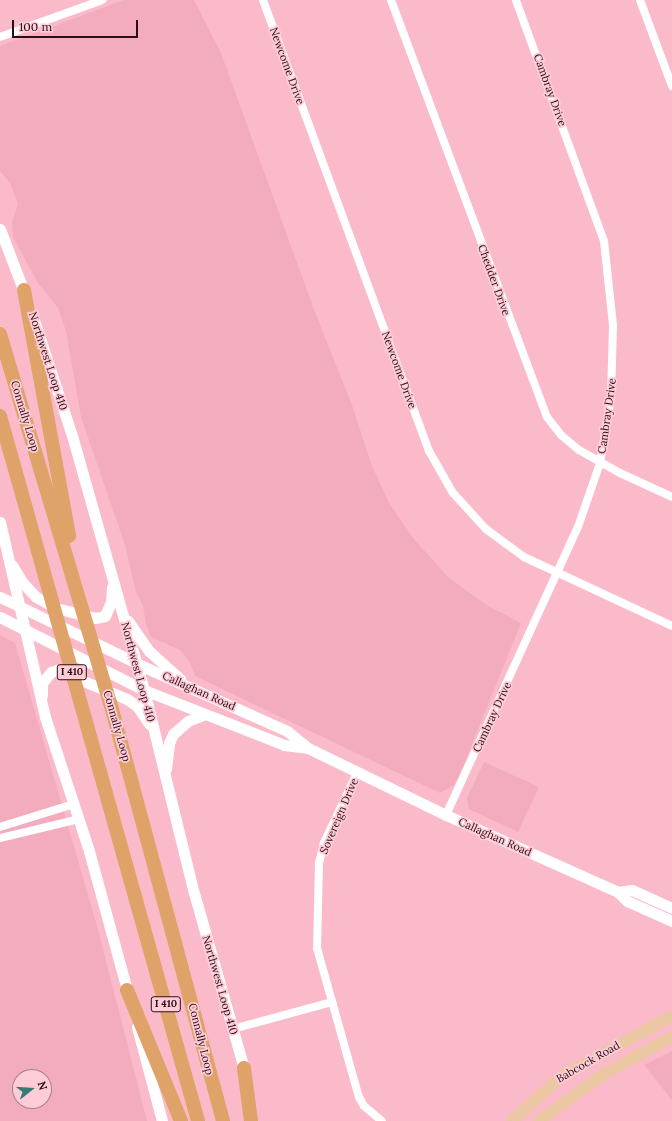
<!DOCTYPE html>
<style>
body{margin:0}
#map{position:relative;width:672px;height:1121px;overflow:hidden;background:#fbbac9;font-family:Lora,serif}
div>[style]{position:absolute}
.built>*{inset:0;background:#f2acbd}
.minor>*{height:8px;margin:-4px;padding:0 4px;transform-origin:4px;border-radius:4px;background:#fff}
.secondary>*{height:11px;margin:-5.5px;padding:0 5.5px;transform-origin:5.5px;border-radius:5.5px;background:#fff}
.primary>*{height:12px;margin:-6px;padding:0 6px;transform-origin:6px;border-radius:6px;background:#ecc7a4}
.motorway>*{height:14px;margin:-7px;padding:0 7px;transform-origin:7px;border-radius:7px;background:#dfa268}
span{translate:-50% -50%;white-space:nowrap;text-align:center;line-height:1.15;-webkit-text-stroke:3.5px #feccd7;paint-order:stroke}
.shield-label span{padding:1px 3px;background:#feccd7;border:1px solid;border-radius:3px;-webkit-text-stroke-width:0}
.shield-label{font-size:10px;color:#2a0d16;font-weight:700}
.street-label{font-size:11px;color:#2a0d16}
.north{position:absolute;left:12px;top:1069px;width:40px;height:40px;box-sizing:border-box;background:#feccd7;border:1px solid #a9808a;border-radius:50%;rotate:73deg;font-size:11px;font-weight:700;line-height:16px;text-align:center;color:#2a0d16}
.north::after{content:'';display:block;margin:auto;width:14px;height:18px;background:#367c72;clip-path:polygon(50% 0,100% 100%,50% 72%,0 100%)}
.scale{position:absolute;left:12px;top:20px;width:126px;height:18px;box-sizing:border-box;border:2px solid #2a0d16;border-top:0;padding-left:5px;font-size:12px;line-height:14px;white-space:nowrap;color:#2a0d16;-webkit-text-stroke:3px #feccd7;paint-order:stroke}
</style>
<div id="map">
<div class="built">
<i style="clip-path:polygon(124px 0,194px 0,221px 53px,313px 307px,352px 405px,372px 466px,389px 503px,413px 538px,448px 577px,488px 606px,521px 623px,464px 764px,454px 785px,440px 793px,195px 676px,190px 662px,180px 650px,151px 637px,146px 624px,143px 606px,136px 592px,125px 545px,81px 417px,66px 331px,58px 308px,38px 283px,13px 237px,12px 222px,18px 204px,10px 183px,0 171px,0 46px)"></i>
<i style="clip-path:polygon(evenodd,0 635px,15px 643px,97px 926px,147px 1121px,0 1121px,0 635px,20px 1077px,44px 1077px,44px 1101px,20px 1101px,20px 1077px)"></i>
<i style="clip-path:polygon(484px 762px,539px 787px,518px 832px,469px 809px,467px 798px)"></i>
<i style="clip-path:polygon(672px 1051px,672px 1100px,644px 1065px)"></i>
</div>
<div class="minor">
<i style="left:263px;top:0;width:481px;rotate:69.8deg"></i>
<i style="left:429px;top:451px;width:48px;rotate:60.3deg"></i>
<i style="left:453px;top:493px;width:49px;rotate:47.5deg"></i>
<i style="left:486px;top:529px;width:47px;rotate:36.4deg"></i>
<i style="left:524px;top:557px;width:163px;rotate:25deg"></i>
<i style="left:391px;top:0;width:445px;rotate:69.5deg"></i>
<i style="left:547px;top:417px;width:23px;rotate:52deg"></i>
<i style="left:561px;top:435px;width:23px;rotate:40deg"></i>
<i style="left:579px;top:450px;width:47px;rotate:29.3deg"></i>
<i style="left:620px;top:473px;width:57px;rotate:24.8deg"></i>
<i style="left:640px;top:0;width:92px;rotate:69.6deg"></i>
<i style="left:0;top:37px;width:109px;rotate:-19.9deg"></i>
<i style="left:358px;top:771px;width:80px;rotate:115.3deg"></i>
<i style="left:324px;top:843px;width:21px;rotate:104deg"></i>
<i style="left:319px;top:863px;width:85px;rotate:91.3deg"></i>
<i style="left:317px;top:948px;width:155px;rotate:74.3deg"></i>
<i style="left:359px;top:1097px;width:10px;rotate:61deg"></i>
<i style="left:364px;top:1106px;width:23px;rotate:40deg"></i>
<i style="left:446px;top:815px;width:317px;rotate:-65.4deg"></i>
<i style="left:578px;top:527px;width:68px;rotate:-71deg"></i>
<i style="left:600px;top:463px;width:67px;rotate:-80.5deg"></i>
<i style="left:611px;top:397px;width:72px;rotate:-88.4deg"></i>
<i style="left:613px;top:325px;width:84px;rotate:-96.1deg"></i>
<i style="left:604px;top:241px;width:257px;rotate:-110.1deg"></i>
<i style="left:0;top:827px;width:77px;rotate:-17.3deg"></i>
<i style="left:0;top:838px;width:81px;rotate:-13.5deg"></i>
<i style="left:233px;top:1029px;width:103px;rotate:-15.3deg"></i>
</div>
<div class="secondary">
<i style="left:0;top:229px;width:73px;rotate:69.1deg"></i>
<i style="left:33px;top:317px;width:128px;rotate:71.8deg"></i>
<i style="left:73px;top:439px;width:261px;rotate:74.2deg"></i>
<i style="left:144px;top:690px;width:209px;rotate:76.2deg"></i>
<i style="left:194px;top:893px;width:190px;rotate:74.1deg"></i>
<i style="left:0;top:522px;width:200px;rotate:77deg"></i>
<i style="left:45px;top:717px;width:141px;rotate:71.8deg"></i>
<i style="left:89px;top:851px;width:151px;rotate:74.7deg"></i>
<i style="left:12px;top:565px;width:21px;rotate:59deg"></i>
<i style="left:23px;top:583px;width:19px;rotate:47deg"></i>
<i style="left:36px;top:597px;width:23px;rotate:29deg"></i>
<i style="left:56px;top:608px;width:40px;rotate:14.4deg"></i>
<i style="left:95px;top:618px;width:10px;rotate:-11deg"></i>
<i style="left:105px;top:616px;width:15px;rotate:-67deg"></i>
<i style="left:111px;top:602px;width:15px;rotate:-86deg"></i>
<i style="left:0;top:597px;width:170px;rotate:25.8deg"></i>
<i style="left:153px;top:671px;width:147px;rotate:24.1deg"></i>
<i style="left:287px;top:731px;width:27px;rotate:39deg"></i>
<i style="left:308px;top:748px;width:153px;rotate:25.9deg"></i>
<i style="left:446px;top:815px;width:188px;rotate:24.1deg"></i>
<i style="left:618px;top:892px;width:13px;rotate:45deg"></i>
<i style="left:627px;top:901px;width:49px;rotate:24deg"></i>
<i style="left:0;top:617px;width:161px;rotate:26.9deg"></i>
<i style="left:144px;top:690px;width:150px;rotate:21.4deg"></i>
<i style="left:284px;top:745px;width:23px;rotate:7deg"></i>
<i style="left:128px;top:621px;width:37px;rotate:55deg"></i>
<i style="left:149px;top:651px;width:42px;rotate:42.1deg"></i>
<i style="left:42px;top:695px;width:12px;rotate:-90deg"></i>
<i style="left:42px;top:683px;width:14px;rotate:-51deg"></i>
<i style="left:51px;top:672px;width:6px;rotate:-18deg"></i>
<i style="left:57px;top:670px;width:76px;rotate:22.5deg"></i>
<i style="left:127px;top:699px;width:12px;rotate:35deg"></i>
<i style="left:137px;top:706px;width:22px;rotate:56deg"></i>
<i style="left:166px;top:769px;width:26px;rotate:-83deg"></i>
<i style="left:169px;top:743px;width:10px;rotate:-66deg"></i>
<i style="left:173px;top:734px;width:20px;rotate:-41deg"></i>
<i style="left:188px;top:721px;width:18px;rotate:-22deg"></i>
<i style="left:618px;top:892px;width:14px;rotate:-8deg"></i>
<i style="left:632px;top:890px;width:44px;rotate:24.2deg"></i>
<i style="left:137px;top:1027px;width:97px;rotate:75.1deg"></i>
</div>
<div class="primary">
<i style="left:512px;top:1121px;width:69px;rotate:-42deg"></i>
<i style="left:563px;top:1075px;width:124px;rotate:-28.4deg"></i>
<i style="left:539px;top:1121px;width:78px;rotate:-36.1deg"></i>
<i style="left:602px;top:1075px;width:80px;rotate:-28.5deg"></i>
</div>
<div class="motorway">
<i style="left:24px;top:290px;width:250px;rotate:79.6deg"></i>
<i style="left:0;top:334px;width:384px;rotate:73.4deg"></i>
<i style="left:110px;top:702px;width:434px;rotate:74.9deg"></i>
<i style="left:0;top:416px;width:732px;rotate:74.31deg"></i>
<i style="left:127px;top:990px;width:142px;rotate:67.6deg"></i>
<i style="left:244px;top:1068px;width:53px;rotate:82.5deg"></i>
</div>
<div class="shield-label">
<span style="left:72px;top:672px">I 410</span>
<span style="left:166px;top:1004px">I 410</span>
</div>
<div class="street-label">
<span style="left:287px;top:66px;rotate:70deg">Newcome Drive</span>
<span style="left:550px;top:90px;rotate:70deg">Cambray Drive</span>
<span style="left:494px;top:280px;rotate:70deg">Chedder Drive</span>
<span style="left:48px;top:361px;rotate:72deg">Northwest Loop 410</span>
<span style="left:399px;top:370px;rotate:70deg">Newcome Drive</span>
<span style="left:25px;top:416px;rotate:73deg">Connally Loop</span>
<span style="left:607px;top:416px;rotate:-82deg">Cambray Drive</span>
<span style="left:138px;top:672px;rotate:75deg">Northwest Loop 410</span>
<span style="left:199px;top:691px;rotate:24deg">Callaghan Road</span>
<span style="left:492px;top:717px;rotate:-65deg">Cambray Drive</span>
<span style="left:117px;top:726px;rotate:74deg">Connally Loop</span>
<span style="left:339px;top:816px;rotate:-67deg">Sovereign Drive</span>
<span style="left:495px;top:837px;rotate:24deg">Callaghan Road</span>
<span style="left:220px;top:985px;rotate:74deg">Northwest Loop 410</span>
<span style="left:201px;top:1039px;rotate:76deg">Connally Loop</span>
<span style="left:588px;top:1062px;rotate:-30deg">Babcock Road</span>
</div>
<div class="north">N</div>
<div class="scale">100 m</div>
</div>
